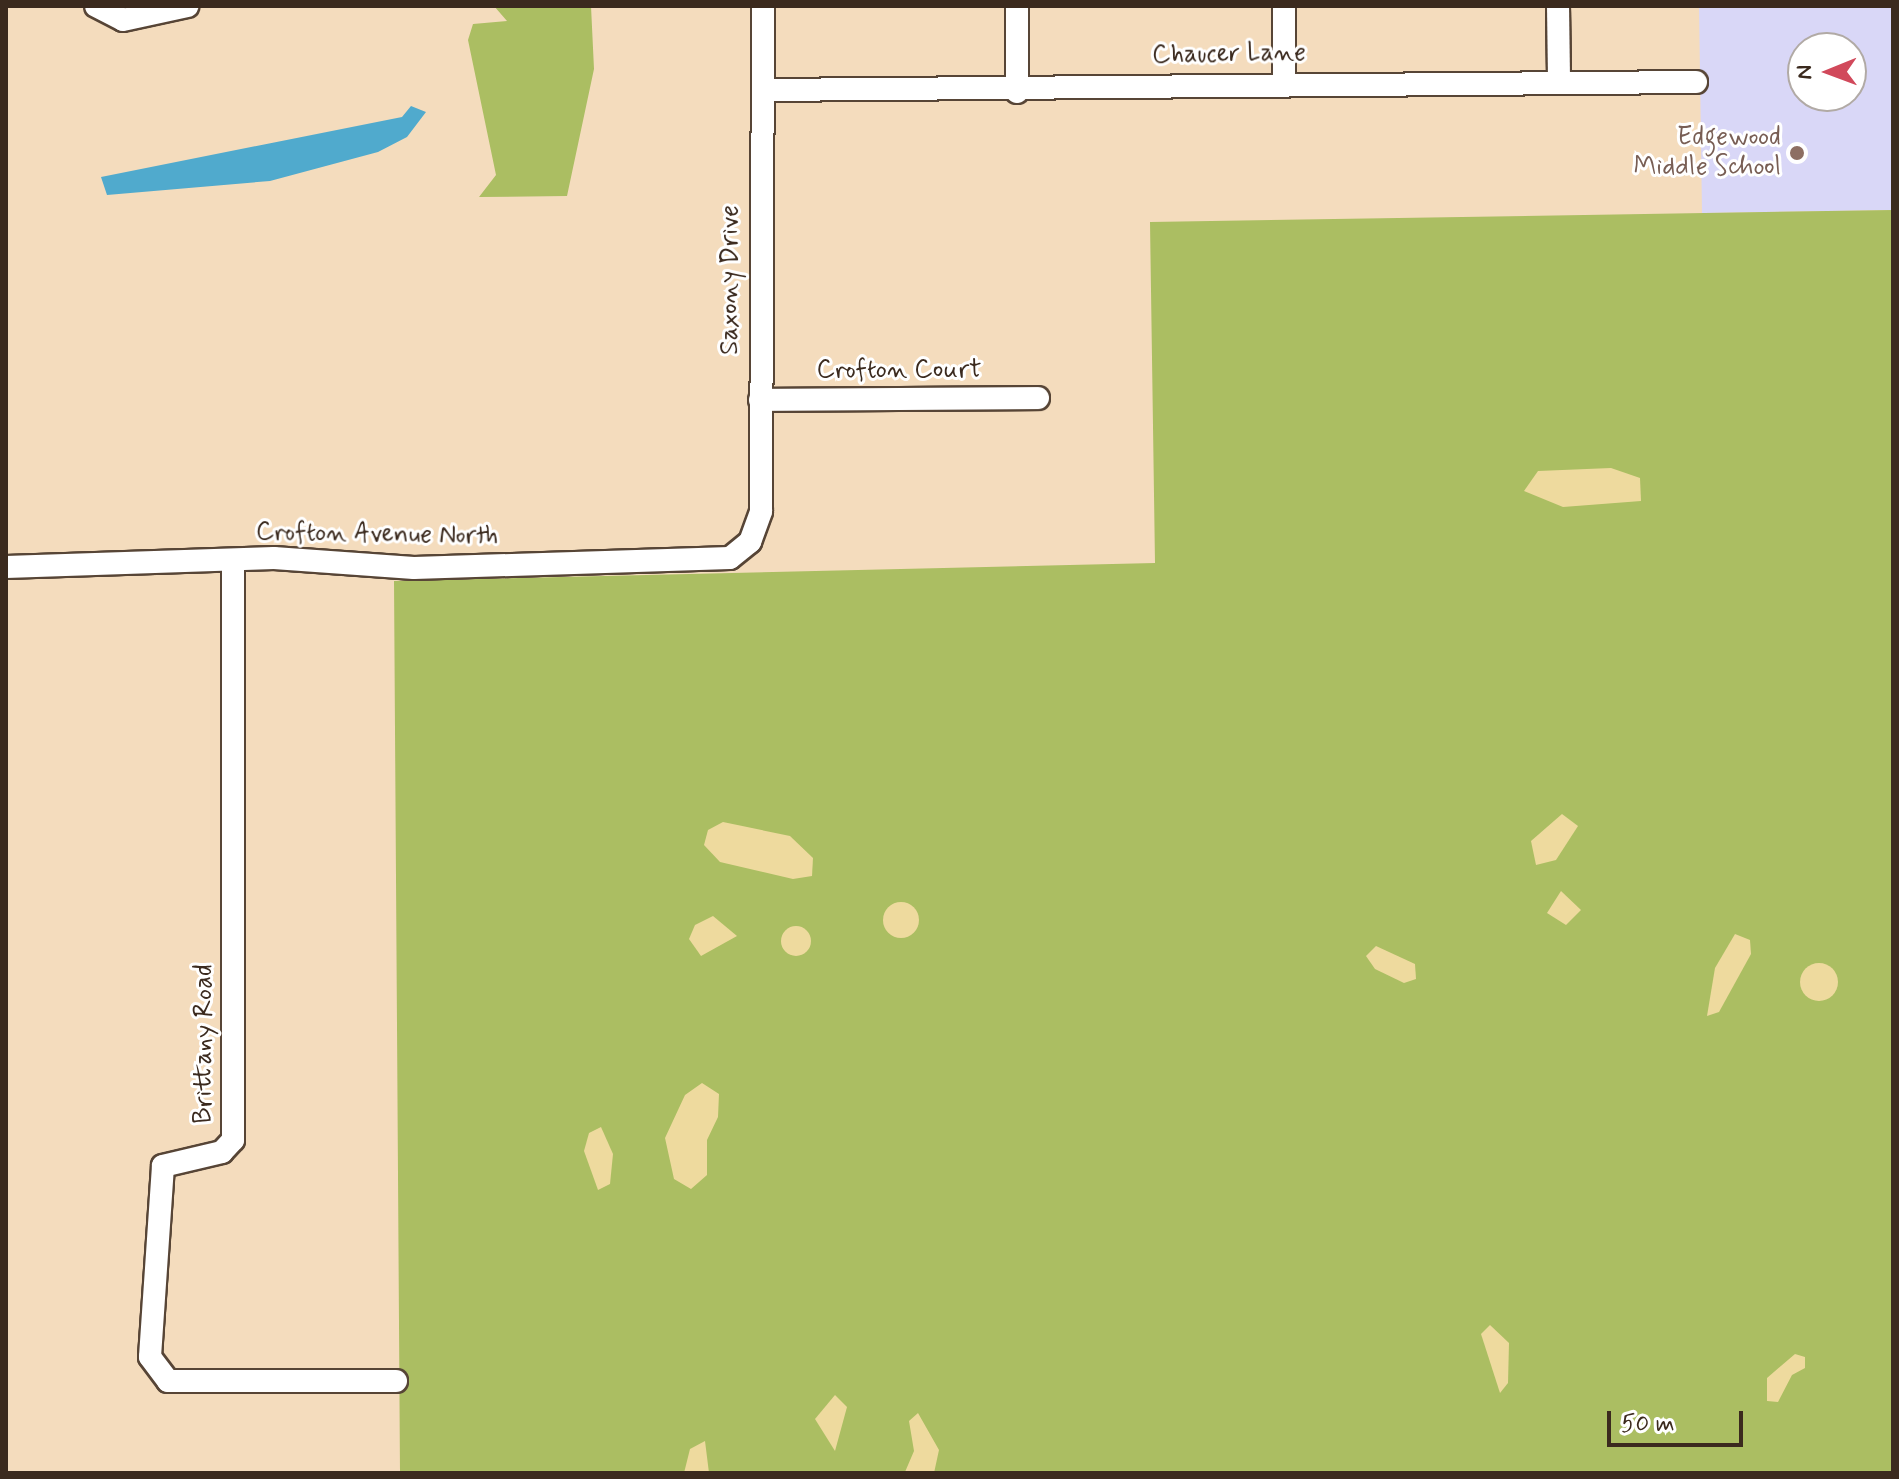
<!DOCTYPE html>
<style>
body{margin:0}
#map{position:relative;width:1899px;height:1479px;overflow:hidden;background:#f4dcbd;font-family:Mynerve,sans-serif}
div>[style]{position:absolute}
.built>*{inset:0;background:#d9d7f7}
.green>*{inset:0;background:#abbe62}
.sand>*{inset:0;background:#eeda9e}
.round{border-radius:50%}
.water>*{inset:0;background:#50aacd}
.roads{filter:drop-shadow(2px 0 #574536) drop-shadow(-2px 0 #574536) drop-shadow(0 2px #574536) drop-shadow(0 -2px #574536)}
.minor>*{height:22px;margin:-11px;padding:0 11px;transform-origin:11px;border-radius:11px;background:#fff}
.dots>*{width:22px;height:22px;translate:-50% -50%;box-sizing:border-box;border:4px solid #fff;border-radius:50%}
span{translate:-50% -50%;white-space:nowrap;text-align:center;line-height:1.15;-webkit-text-stroke:6px #fff;paint-order:stroke}
.street-label{font-size:26px;color:#3b2a1e}
.education-label{font-size:26px;color:#785e54}
.right{translate:-100% -50%;text-align:right}
.frame{position:absolute;inset:0;border:8px solid #3b2a1e;pointer-events:none}
.north{position:absolute;left:1787px;top:32px;width:80px;height:80px;box-sizing:border-box;background:#fff;border:2px solid #b1aaa5;border-radius:50%;rotate:269deg;font-size:22px;font-weight:700;line-height:32px;text-align:center;color:#3b2a1e}
.north::after{content:'';display:block;margin:auto;width:28px;height:36px;background:#d1495b;clip-path:polygon(50% 0,100% 100%,50% 72%,0 100%)}
.scale{position:absolute;left:1607px;top:1411px;width:136px;height:36px;box-sizing:border-box;border:4px solid #3b2a1e;border-top:0;padding-left:10px;font-size:24px;line-height:28px;white-space:nowrap;color:#3b2a1e;-webkit-text-stroke:6px #fff;paint-order:stroke}
</style>
<div id="map">
<div class="built">
<i style="clip-path:polygon(evenodd,1699px 6px,1893px 6px,1893px 210px,1702px 213px,1699px 6px,1803px 48px,1851px 48px,1851px 96px,1803px 96px,1803px 48px)"></i>
</div>
<div class="green">
<i style="clip-path:polygon(494px 6px,591px 6px,594px 69px,567px 196px,479px 197px,496px 175px,468px 40px,473px 24px,507px 21px)"></i>
<i style="clip-path:polygon(1893px 210px,1893px 1473px,400px 1473px,394px 581px,1155px 563px,1150px 222px)"></i>
</div>
<div class="sand">
<i style="clip-path:polygon(1611px 468px,1640px 478px,1641px 501px,1563px 507px,1524px 491px,1538px 471px)"></i>
<i style="clip-path:polygon(1562px 814px,1578px 826px,1556px 860px,1536px 865px,1531px 841px)"></i>
<i style="clip-path:polygon(723px 822px,790px 836px,813px 858px,812px 876px,793px 879px,720px 862px,704px 845px,708px 830px)"></i>
<i style="clip-path:polygon(1561px 891px,1581px 910px,1566px 925px,1547px 913px)"></i>
<i class="round" style="left:883px;top:902px;width:36px;height:36px"></i>
<i style="clip-path:polygon(713px 916px,737px 936px,701px 956px,689px 939px,695px 925px)"></i>
<i class="round" style="left:781px;top:926px;width:30px;height:30px"></i>
<i style="clip-path:polygon(1735px 934px,1750px 940px,1751px 954px,1719px 1012px,1707px 1016px,1715px 968px)"></i>
<i style="clip-path:polygon(1376px 946px,1415px 964px,1416px 979px,1404px 983px,1375px 969px,1366px 956px)"></i>
<i class="round" style="left:1800px;top:963px;width:38px;height:38px"></i>
<i style="clip-path:polygon(702px 1083px,719px 1094px,718px 1117px,707px 1140px,707px 1175px,691px 1189px,674px 1179px,665px 1138px,685px 1095px)"></i>
<i style="clip-path:polygon(601px 1127px,613px 1154px,610px 1184px,598px 1190px,584px 1151px,589px 1133px)"></i>
<i style="clip-path:polygon(1490px 1325px,1509px 1343px,1508px 1383px,1500px 1393px,1481px 1334px)"></i>
<i style="clip-path:polygon(1795px 1354px,1805px 1357px,1805px 1368px,1792px 1375px,1778px 1402px,1767px 1401px,1767px 1378px)"></i>
<i style="clip-path:polygon(835px 1395px,847px 1407px,835px 1451px,815px 1419px)"></i>
<i style="clip-path:polygon(918px 1413px,939px 1450px,934px 1473px,905px 1472px,914px 1451px,909px 1421px)"></i>
<i style="clip-path:polygon(705px 1441px,709px 1473px,684px 1473px,690px 1449px)"></i>
</div>
<div class="water">
<i style="clip-path:polygon(411px 106px,426px 112px,407px 137px,378px 152px,270px 181px,107px 195px,101px 177px,402px 117px)"></i>
</div>
<div class="roads">
<div class="minor">
<i style="left:96px;top:6px;width:30px;rotate:27deg"></i>
<i style="left:123px;top:20px;width:66px;rotate:-12.2deg"></i>
<i style="left:1017px;top:6px;width:86px;rotate:90deg"></i>
<i style="left:1284px;top:6px;width:76px;rotate:90deg"></i>
<i style="left:1558px;top:6px;width:73px;rotate:89.2deg"></i>
<i style="left:763px;top:90px;width:933px;rotate:-0.49deg"></i>
<i style="left:760px;top:400px;width:278px;rotate:-0.4deg"></i>
<i style="left:233px;top:561px;width:579px;rotate:90deg"></i>
<i style="left:233px;top:1140px;width:16px;rotate:133deg"></i>
<i style="left:222px;top:1152px;width:61px;rotate:166.7deg"></i>
<i style="left:163px;top:1166px;width:191px;rotate:93.9deg"></i>
<i style="left:150px;top:1357px;width:30px;rotate:53deg"></i>
<i style="left:168px;top:1381px;width:228px"></i>
<i style="left:6px;top:567px;width:268px;rotate:-1.9deg"></i>
<i style="left:274px;top:558px;width:140px;rotate:4.1deg"></i>
<i style="left:414px;top:568px;width:316px;rotate:-1.8deg"></i>
<i style="left:730px;top:558px;width:26px;rotate:-39deg"></i>
<i style="left:750px;top:542px;width:33px;rotate:-70deg"></i>
<i style="left:761px;top:511px;width:505px;rotate:-89.77deg"></i>
</div>
</div>
<div class="dots">
<i style="left:1797px;top:153px;background:#8d6e63"></i>
</div>
<div class="street-label">
<span style="left:1229px;top:55px;rotate:-1deg">Chaucer Lane</span>
<span style="left:731px;top:280px;rotate:-90deg">Saxony Drive</span>
<span style="left:899px;top:371px">Crofton Court</span>
<span style="left:377px;top:535px;rotate:1deg">Crofton Avenue North</span>
<span style="left:205px;top:1044px;rotate:-90deg">Brittany Road</span>
</div>
<div class="education-label">
<span class="right" style="left:1781px;top:153px">Edgewood<br>Middle School</span>
</div>
<div class="frame"></div>
<div class="north">N</div>
<div class="scale">50 m</div>
</div>
